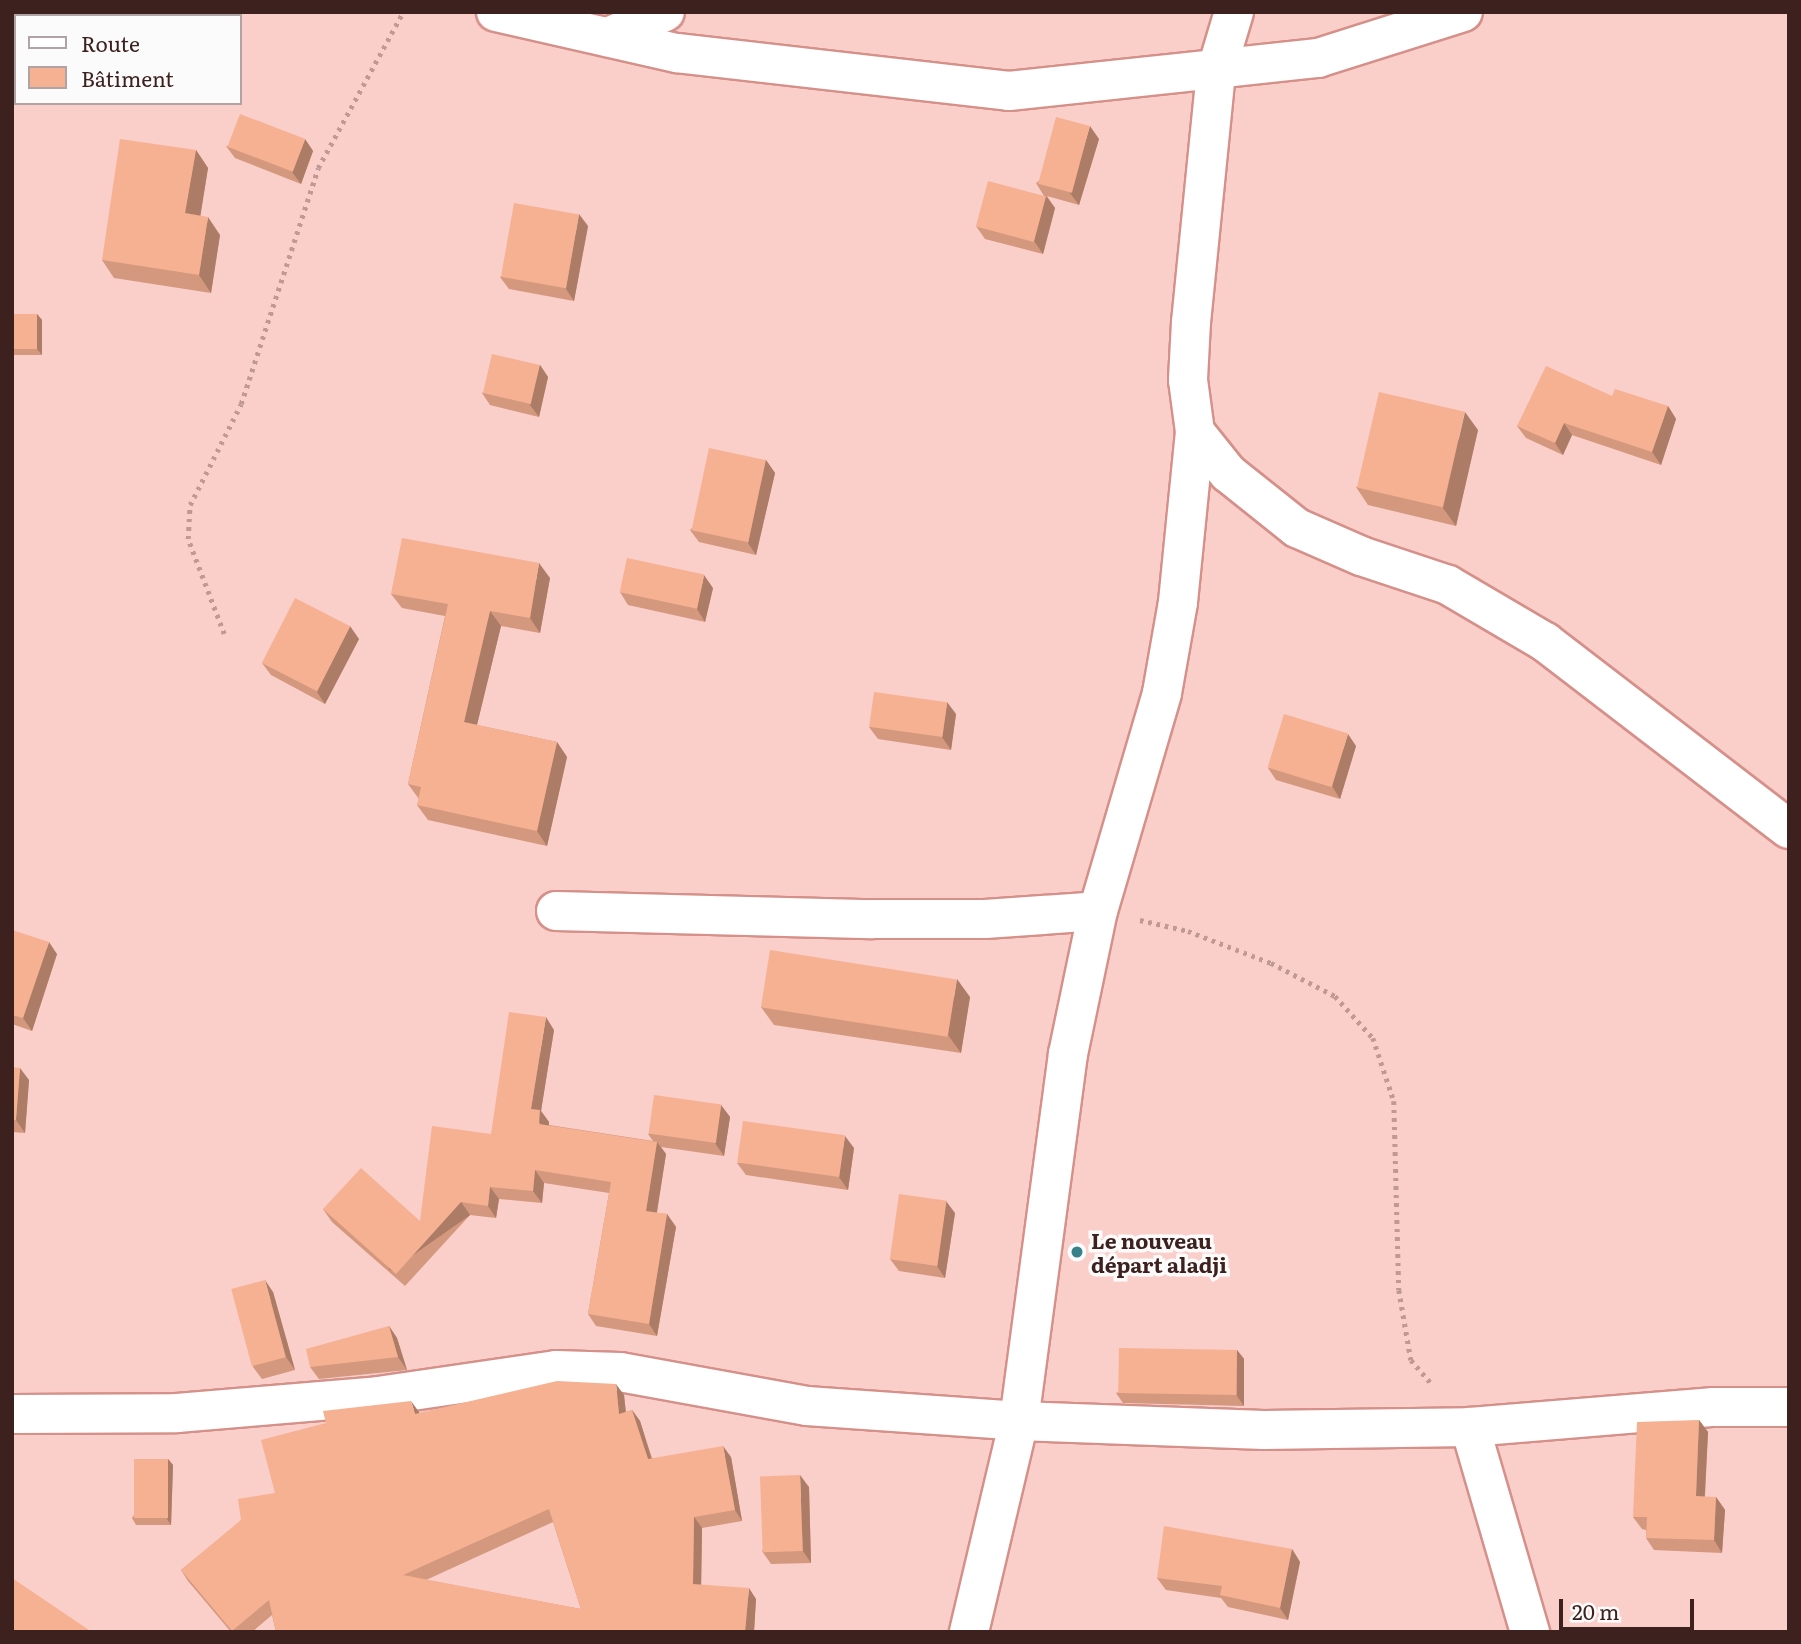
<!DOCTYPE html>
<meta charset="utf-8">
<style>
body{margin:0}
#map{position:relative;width:1801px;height:1644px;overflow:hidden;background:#facec9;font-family:Literata,serif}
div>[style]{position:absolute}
.path>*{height:4.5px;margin-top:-2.25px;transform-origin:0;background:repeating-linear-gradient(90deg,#bf9994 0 3.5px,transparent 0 8.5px)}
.roads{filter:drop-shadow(2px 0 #d59089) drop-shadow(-2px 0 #d59089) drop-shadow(0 2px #d59089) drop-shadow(0 -2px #d59089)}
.minor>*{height:38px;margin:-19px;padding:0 19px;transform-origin:19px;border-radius:19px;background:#fff}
.wall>*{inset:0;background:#d3987e}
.shaded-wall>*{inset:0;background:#ac7c66;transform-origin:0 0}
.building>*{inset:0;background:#f5b192;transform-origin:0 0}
.dots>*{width:19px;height:19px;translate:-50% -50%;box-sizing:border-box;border:4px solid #fbfbfb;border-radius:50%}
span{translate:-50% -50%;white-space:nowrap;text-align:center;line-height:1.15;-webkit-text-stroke:7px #fbfbfb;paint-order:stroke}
.poi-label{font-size:21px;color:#3c211e;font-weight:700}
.left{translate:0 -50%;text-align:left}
.frame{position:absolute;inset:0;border:14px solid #3c211e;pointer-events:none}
.legend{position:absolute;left:14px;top:14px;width:228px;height:91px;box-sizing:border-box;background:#fbfbfb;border:2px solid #afa4a3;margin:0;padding:9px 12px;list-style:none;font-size:21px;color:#3c211e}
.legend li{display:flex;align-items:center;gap:14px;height:35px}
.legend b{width:35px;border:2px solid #afa4a3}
.scale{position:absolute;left:1559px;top:1599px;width:135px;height:32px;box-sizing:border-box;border:4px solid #3c211e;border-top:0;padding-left:9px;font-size:21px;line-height:24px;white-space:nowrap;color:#3c211e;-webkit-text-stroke:5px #fbfbfb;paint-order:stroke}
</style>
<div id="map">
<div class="path">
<i style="left:224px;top:634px;width:102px;rotate:-110.8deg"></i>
<i style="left:188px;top:539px;width:34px;rotate:-87deg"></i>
<i style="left:190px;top:505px;width:113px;rotate:-63.2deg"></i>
<i style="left:241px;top:404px;width:248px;rotate:-71.9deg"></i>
<i style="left:318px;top:168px;width:178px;rotate:-61.4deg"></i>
<i style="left:1140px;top:920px;width:49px;rotate:12.9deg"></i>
<i style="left:1188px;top:931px;width:89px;rotate:21.1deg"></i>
<i style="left:1271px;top:963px;width:72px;rotate:27.3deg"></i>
<i style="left:1335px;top:996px;width:57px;rotate:47.9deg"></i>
<i style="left:1373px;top:1038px;width:66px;rotate:71.6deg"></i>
<i style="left:1394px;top:1101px;width:189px;rotate:88.5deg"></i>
<i style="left:1399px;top:1290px;width:71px;rotate:80.3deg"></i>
<i style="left:1411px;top:1360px;width:32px;rotate:49deg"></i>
</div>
<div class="roads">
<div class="minor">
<i style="left:496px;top:12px;width:186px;rotate:12.8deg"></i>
<i style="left:677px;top:53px;width:334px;rotate:6.5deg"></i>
<i style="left:1009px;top:91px;width:311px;rotate:-6.1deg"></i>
<i style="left:1318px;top:58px;width:152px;rotate:-17.6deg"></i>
<i style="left:1234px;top:12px;width:63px;rotate:106.7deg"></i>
<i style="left:1216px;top:72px;width:251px;rotate:95.7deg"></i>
<i style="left:1191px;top:322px;width:58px;rotate:93deg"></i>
<i style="left:1188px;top:380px;width:52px;rotate:82.3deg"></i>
<i style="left:1195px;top:432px;width:53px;rotate:51.2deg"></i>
<i style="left:1228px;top:473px;width:88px;rotate:38.6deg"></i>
<i style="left:1297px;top:528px;width:70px;rotate:23.6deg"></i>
<i style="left:1361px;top:556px;width:92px;rotate:18.4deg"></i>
<i style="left:1448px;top:585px;width:113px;rotate:30.4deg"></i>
<i style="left:1545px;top:642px;width:307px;rotate:37.5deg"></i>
<i style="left:608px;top:37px;width:62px;rotate:-23.7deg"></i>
<i style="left:556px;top:911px;width:316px;rotate:1.5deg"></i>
<i style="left:872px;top:919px;width:113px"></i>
<i style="left:985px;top:919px;width:113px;rotate:-4deg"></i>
<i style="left:12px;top:1414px;width:165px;rotate:-0.3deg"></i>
<i style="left:177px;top:1413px;width:202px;rotate:-4.8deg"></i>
<i style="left:378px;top:1396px;width:180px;rotate:-8.3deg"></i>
<i style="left:556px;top:1370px;width:64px;rotate:1.8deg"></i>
<i style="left:620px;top:1372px;width:190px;rotate:10.3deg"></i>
<i style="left:807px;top:1406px;width:213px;rotate:4deg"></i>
<i style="left:1019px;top:1421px;width:245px;rotate:2.1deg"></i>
<i style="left:1264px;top:1430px;width:206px;rotate:-0.8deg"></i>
<i style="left:1470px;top:1427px;width:245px;rotate:-4.7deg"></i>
<i style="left:1714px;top:1407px;width:75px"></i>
<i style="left:1470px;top:1427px;width:214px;rotate:73.7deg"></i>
<i style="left:969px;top:1632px;width:217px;rotate:-76.7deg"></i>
<i style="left:1019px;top:1421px;width:370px;rotate:-82.4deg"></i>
<i style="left:1068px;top:1054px;width:146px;rotate:-78.2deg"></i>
<i style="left:1098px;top:911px;width:227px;rotate:-73.6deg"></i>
<i style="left:1162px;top:693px;width:92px;rotate:-80deg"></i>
<i style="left:1178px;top:602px;width:171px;rotate:-84.3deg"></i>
</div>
</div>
<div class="wall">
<i style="clip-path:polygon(305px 139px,313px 151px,301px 184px,235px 158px,226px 146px)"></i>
<i style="clip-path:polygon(1099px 139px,1079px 205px,1047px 196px,1055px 208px,1043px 254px,985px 239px,976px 226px,1044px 196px,1036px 183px)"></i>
<i style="clip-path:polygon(196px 150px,208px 168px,200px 216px,220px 235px,211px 293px,114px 278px,102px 260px)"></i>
<i style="clip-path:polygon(588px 226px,574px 301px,509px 289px,500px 277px)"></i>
<i style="clip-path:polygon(12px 314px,37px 314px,42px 320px,42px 355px,12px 355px)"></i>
<i style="clip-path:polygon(540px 365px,548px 377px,539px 417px,490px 405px,482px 393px)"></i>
<i style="clip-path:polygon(1612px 396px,1668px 406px,1676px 419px,1661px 465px,1572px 435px,1563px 455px,1526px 438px,1517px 426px)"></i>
<i style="clip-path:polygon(1478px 430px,1456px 526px,1368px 505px,1356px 487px)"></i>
<i style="clip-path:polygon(766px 460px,775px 473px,756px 555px,699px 542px,690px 530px)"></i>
<i style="clip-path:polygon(550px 578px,540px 633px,501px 626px,477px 725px,557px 742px,567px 757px,547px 846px,428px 820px,417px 805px,419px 799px,408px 784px,445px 616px,402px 608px,391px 594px)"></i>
<i style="clip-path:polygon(713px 588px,705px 622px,628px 605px,620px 592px)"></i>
<i style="clip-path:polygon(359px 639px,325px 704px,271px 675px,262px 663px)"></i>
<i style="clip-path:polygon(956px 714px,951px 750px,878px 739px,869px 727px)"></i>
<i style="clip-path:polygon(1356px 746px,1340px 799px,1276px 780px,1268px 768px)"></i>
<i style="clip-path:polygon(12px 930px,57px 954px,32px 1031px,12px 1024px)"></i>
<i style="clip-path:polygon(970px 997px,961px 1053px,774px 1025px,761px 1007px)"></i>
<i style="clip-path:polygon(554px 1030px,541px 1111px,549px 1122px,549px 1125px,653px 1141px,648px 1134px,721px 1105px,730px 1117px,724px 1156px,661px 1147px,666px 1154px,657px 1213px,667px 1214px,676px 1227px,657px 1336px,596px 1326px,588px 1314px,609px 1193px,544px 1183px,542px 1203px,499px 1199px,496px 1218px,470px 1215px,405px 1286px,332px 1222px,323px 1209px,420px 1221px,491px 1134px)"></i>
<i style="clip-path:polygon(12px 1067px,29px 1080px,25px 1133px,12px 1132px)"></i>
<i style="clip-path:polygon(854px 1148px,848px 1190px,746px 1175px,737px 1163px)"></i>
<i style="clip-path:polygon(955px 1213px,945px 1278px,899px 1271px,890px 1259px)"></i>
<i style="clip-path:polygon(273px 1292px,295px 1370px,262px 1379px,253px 1367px)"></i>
<i style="clip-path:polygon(389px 1326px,397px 1338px,407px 1370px,319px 1379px,310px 1367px)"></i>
<i style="clip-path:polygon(1237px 1350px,1244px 1359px,1244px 1406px,1123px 1403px,1116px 1393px)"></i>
<i style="clip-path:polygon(evenodd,624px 1395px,626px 1412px,632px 1410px,640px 1421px,652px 1458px,731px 1457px,742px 1521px,702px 1528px,701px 1585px,756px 1599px,754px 1632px,276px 1632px,272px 1615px,252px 1632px,231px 1632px,188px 1581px,181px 1570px,275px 1493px,419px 1413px,624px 1395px,553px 1522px,581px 1609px,426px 1580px,553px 1522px)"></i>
<i style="clip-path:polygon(1699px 1420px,1708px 1432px,1705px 1497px,1716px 1497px,1725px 1510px,1722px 1553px,1654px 1550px,1646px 1538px,1646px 1530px,1642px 1529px,1633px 1517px)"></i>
<i style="clip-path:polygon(168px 1459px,173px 1465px,171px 1525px,136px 1525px,132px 1518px)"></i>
<i style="clip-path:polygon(809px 1487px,811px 1563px,771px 1564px,762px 1551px)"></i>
<i style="clip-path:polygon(1292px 1549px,1300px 1562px,1288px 1620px,1228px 1607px,1221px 1598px,1166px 1590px,1157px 1578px)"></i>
</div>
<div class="shaded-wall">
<i style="left:90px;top:12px;width:9px;height:4px"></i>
<i style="clip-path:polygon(1090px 126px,1099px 139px,1079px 205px,1070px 193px)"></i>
<i style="clip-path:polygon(305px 139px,313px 151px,301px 184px,292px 172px)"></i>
<i style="clip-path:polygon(196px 150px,208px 168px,198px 231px,185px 213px)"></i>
<i style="clip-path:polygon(1046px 196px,1055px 208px,1043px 254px,1034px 241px)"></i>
<i style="clip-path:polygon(579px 214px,588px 226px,574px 301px,566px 289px)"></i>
<i style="clip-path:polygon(208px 217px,220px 235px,211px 293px,199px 275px)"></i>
<i style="clip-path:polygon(37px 314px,42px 320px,42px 355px,37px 349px)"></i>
<i style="clip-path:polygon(540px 365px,548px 377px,539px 417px,530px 405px)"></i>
<i style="clip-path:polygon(1668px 406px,1676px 419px,1661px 465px,1652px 452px)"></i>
<i style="clip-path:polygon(1465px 412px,1478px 430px,1456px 526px,1443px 508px)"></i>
<i style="clip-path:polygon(1564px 423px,1572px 435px,1563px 455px,1555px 443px)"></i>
<i style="clip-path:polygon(766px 460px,775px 473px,756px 555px,748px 543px)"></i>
<i style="clip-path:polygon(539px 563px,550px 578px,540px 633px,530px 618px)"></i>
<i style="clip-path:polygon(704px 575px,713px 588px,705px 622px,697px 609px)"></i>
<i style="clip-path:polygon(490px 611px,501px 626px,474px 737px,464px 722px)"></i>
<i style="clip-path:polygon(350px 626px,359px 639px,325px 704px,317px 692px)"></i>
<i style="clip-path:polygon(947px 702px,956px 714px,951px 750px,942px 737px)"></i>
<i style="clip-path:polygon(1348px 734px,1356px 746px,1340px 799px,1332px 786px)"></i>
<i style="clip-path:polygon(557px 742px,567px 757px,547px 846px,537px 831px)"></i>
<i style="clip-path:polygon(49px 942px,57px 954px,32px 1031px,23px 1018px)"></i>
<i style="clip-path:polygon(957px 979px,970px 997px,961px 1053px,948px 1035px)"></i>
<i style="clip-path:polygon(546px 1017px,554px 1030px,541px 1111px,549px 1122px,548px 1136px,531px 1109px)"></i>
<i style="clip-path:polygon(20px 1068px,29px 1080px,25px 1133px,16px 1120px)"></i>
<i style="clip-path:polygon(721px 1105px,730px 1117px,724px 1156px,715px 1143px)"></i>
<i style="clip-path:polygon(845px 1136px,854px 1148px,848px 1190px,839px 1177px)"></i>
<i style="clip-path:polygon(657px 1142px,666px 1154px,655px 1223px,646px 1211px)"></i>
<i style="clip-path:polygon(535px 1170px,544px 1183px,542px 1203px,533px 1191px)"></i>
<i style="clip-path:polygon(490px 1187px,499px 1199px,496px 1218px,488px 1206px)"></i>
<i style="clip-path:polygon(946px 1201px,955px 1213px,945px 1278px,937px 1266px)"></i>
<i style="left:461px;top:1202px;width:16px;height:97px;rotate:55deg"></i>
<i style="clip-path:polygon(667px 1214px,676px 1227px,657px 1336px,649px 1324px)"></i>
<i style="clip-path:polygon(265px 1280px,273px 1292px,295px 1370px,286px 1357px)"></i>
<i style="clip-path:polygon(389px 1326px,397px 1338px,407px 1370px,398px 1357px)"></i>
<i style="clip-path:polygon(1237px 1350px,1244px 1359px,1244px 1406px,1237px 1396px)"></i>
<i style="clip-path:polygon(616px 1384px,624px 1395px,627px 1425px,619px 1414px)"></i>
<i style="clip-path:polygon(411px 1401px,419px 1412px,423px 1425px,415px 1414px)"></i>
<i style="clip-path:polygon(632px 1410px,640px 1421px,655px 1470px,648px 1459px)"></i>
<i style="clip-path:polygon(1699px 1420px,1708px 1432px,1704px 1509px,1696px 1496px)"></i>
<i style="clip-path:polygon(723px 1446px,731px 1457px,742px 1521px,735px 1510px)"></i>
<i style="clip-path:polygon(168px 1459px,173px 1465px,171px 1525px,167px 1519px)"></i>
<i style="clip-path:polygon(800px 1475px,809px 1487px,811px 1563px,803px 1551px)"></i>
<i style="clip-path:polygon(1716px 1497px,1725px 1510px,1722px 1553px,1714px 1540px)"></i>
<i style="clip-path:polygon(694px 1517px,702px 1528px,701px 1595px,693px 1584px)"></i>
<i style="clip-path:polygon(1292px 1549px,1300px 1562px,1288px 1620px,1280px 1608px)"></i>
<i style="clip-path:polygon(749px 1588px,756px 1599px,754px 1632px,745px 1632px)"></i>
</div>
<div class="building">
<i style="left:45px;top:12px;width:45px;height:4px"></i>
<i style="left:240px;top:114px;width:70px;height:35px;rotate:21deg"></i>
<i style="left:1056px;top:117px;width:35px;height:69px;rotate:15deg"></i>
<i style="clip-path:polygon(120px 139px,196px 150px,185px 213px,208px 217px,199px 275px,102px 260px)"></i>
<i style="left:988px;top:181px;width:60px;height:47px;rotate:15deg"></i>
<i style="left:514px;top:203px;width:66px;height:75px;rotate:10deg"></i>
<i style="left:12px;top:314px;width:25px;height:35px"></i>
<i style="left:492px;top:354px;width:49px;height:40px;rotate:13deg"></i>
<i style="clip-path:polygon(1546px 366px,1612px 396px,1615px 389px,1668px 406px,1652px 452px,1564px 423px,1555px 443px,1517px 426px)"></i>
<i style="left:1379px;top:392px;width:88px;height:98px;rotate:13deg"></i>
<i style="left:709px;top:448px;width:58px;height:84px;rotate:12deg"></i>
<i style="clip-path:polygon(402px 538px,539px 563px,530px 618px,490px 611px,464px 722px,557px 742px,537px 831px,417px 805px,421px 787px,408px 784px,448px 604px,391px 594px)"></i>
<i style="left:627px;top:558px;width:79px;height:35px;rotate:12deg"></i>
<i style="left:295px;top:598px;width:62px;height:73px;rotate:27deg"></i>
<i style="left:874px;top:692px;width:74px;height:35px;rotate:8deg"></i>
<i style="left:1284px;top:714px;width:67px;height:56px;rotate:17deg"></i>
<i style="clip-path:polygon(12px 930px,49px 942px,23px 1018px,12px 1015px)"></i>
<i style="left:770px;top:950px;width:189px;height:58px;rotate:9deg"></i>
<i style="clip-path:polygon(509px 1012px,546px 1017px,531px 1109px,540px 1110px,539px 1124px,657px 1142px,646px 1211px,667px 1214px,649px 1324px,588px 1314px,611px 1182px,535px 1170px,533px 1191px,490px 1187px,488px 1206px,461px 1202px,396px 1274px,323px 1209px,361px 1168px,420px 1221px,432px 1126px,491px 1134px)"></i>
<i style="clip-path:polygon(12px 1067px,20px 1068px,16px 1120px,12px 1120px)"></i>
<i style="left:654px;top:1095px;width:68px;height:39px;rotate:8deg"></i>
<i style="left:743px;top:1121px;width:103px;height:42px;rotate:8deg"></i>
<i style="left:899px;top:1194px;width:48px;height:66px;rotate:8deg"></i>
<i style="left:265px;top:1280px;width:80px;height:35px;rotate:75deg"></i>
<i style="clip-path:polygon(389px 1326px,398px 1357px,310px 1367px,306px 1349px)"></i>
<i style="left:1119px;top:1348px;width:118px;height:45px;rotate:1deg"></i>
<i style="clip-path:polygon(evenodd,557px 1381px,616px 1384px,619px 1414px,632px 1410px,648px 1459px,723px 1446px,735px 1510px,694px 1517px,693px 1584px,749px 1588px,745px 1632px,276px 1632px,269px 1600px,232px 1631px,181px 1570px,241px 1520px,238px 1499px,275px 1493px,261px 1440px,326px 1423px,323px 1411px,411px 1401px,415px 1414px,557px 1381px,549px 1509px,581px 1609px,403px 1575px,549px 1509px)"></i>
<i style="clip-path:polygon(1699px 1420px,1696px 1496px,1716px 1497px,1714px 1540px,1646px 1538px,1647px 1517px,1633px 1517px,1637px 1422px)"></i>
<i style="left:134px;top:1459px;width:34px;height:59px"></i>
<i style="left:800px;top:1475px;width:76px;height:40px;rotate:88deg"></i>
<i style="clip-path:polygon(1164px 1526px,1292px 1549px,1280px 1608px,1220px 1595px,1222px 1586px,1157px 1578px)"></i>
<i style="clip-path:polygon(12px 1578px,92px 1632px,12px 1632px)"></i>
</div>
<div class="dots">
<i style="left:1077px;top:1252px;background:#398189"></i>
</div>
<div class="poi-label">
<span class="left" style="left:1091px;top:1252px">Le nouveau<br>départ aladji</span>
</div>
<div class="frame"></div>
<ul class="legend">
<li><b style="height:9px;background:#fff"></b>Route</li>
<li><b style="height:19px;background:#f5b192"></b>Bâtiment</li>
</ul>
<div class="scale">20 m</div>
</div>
